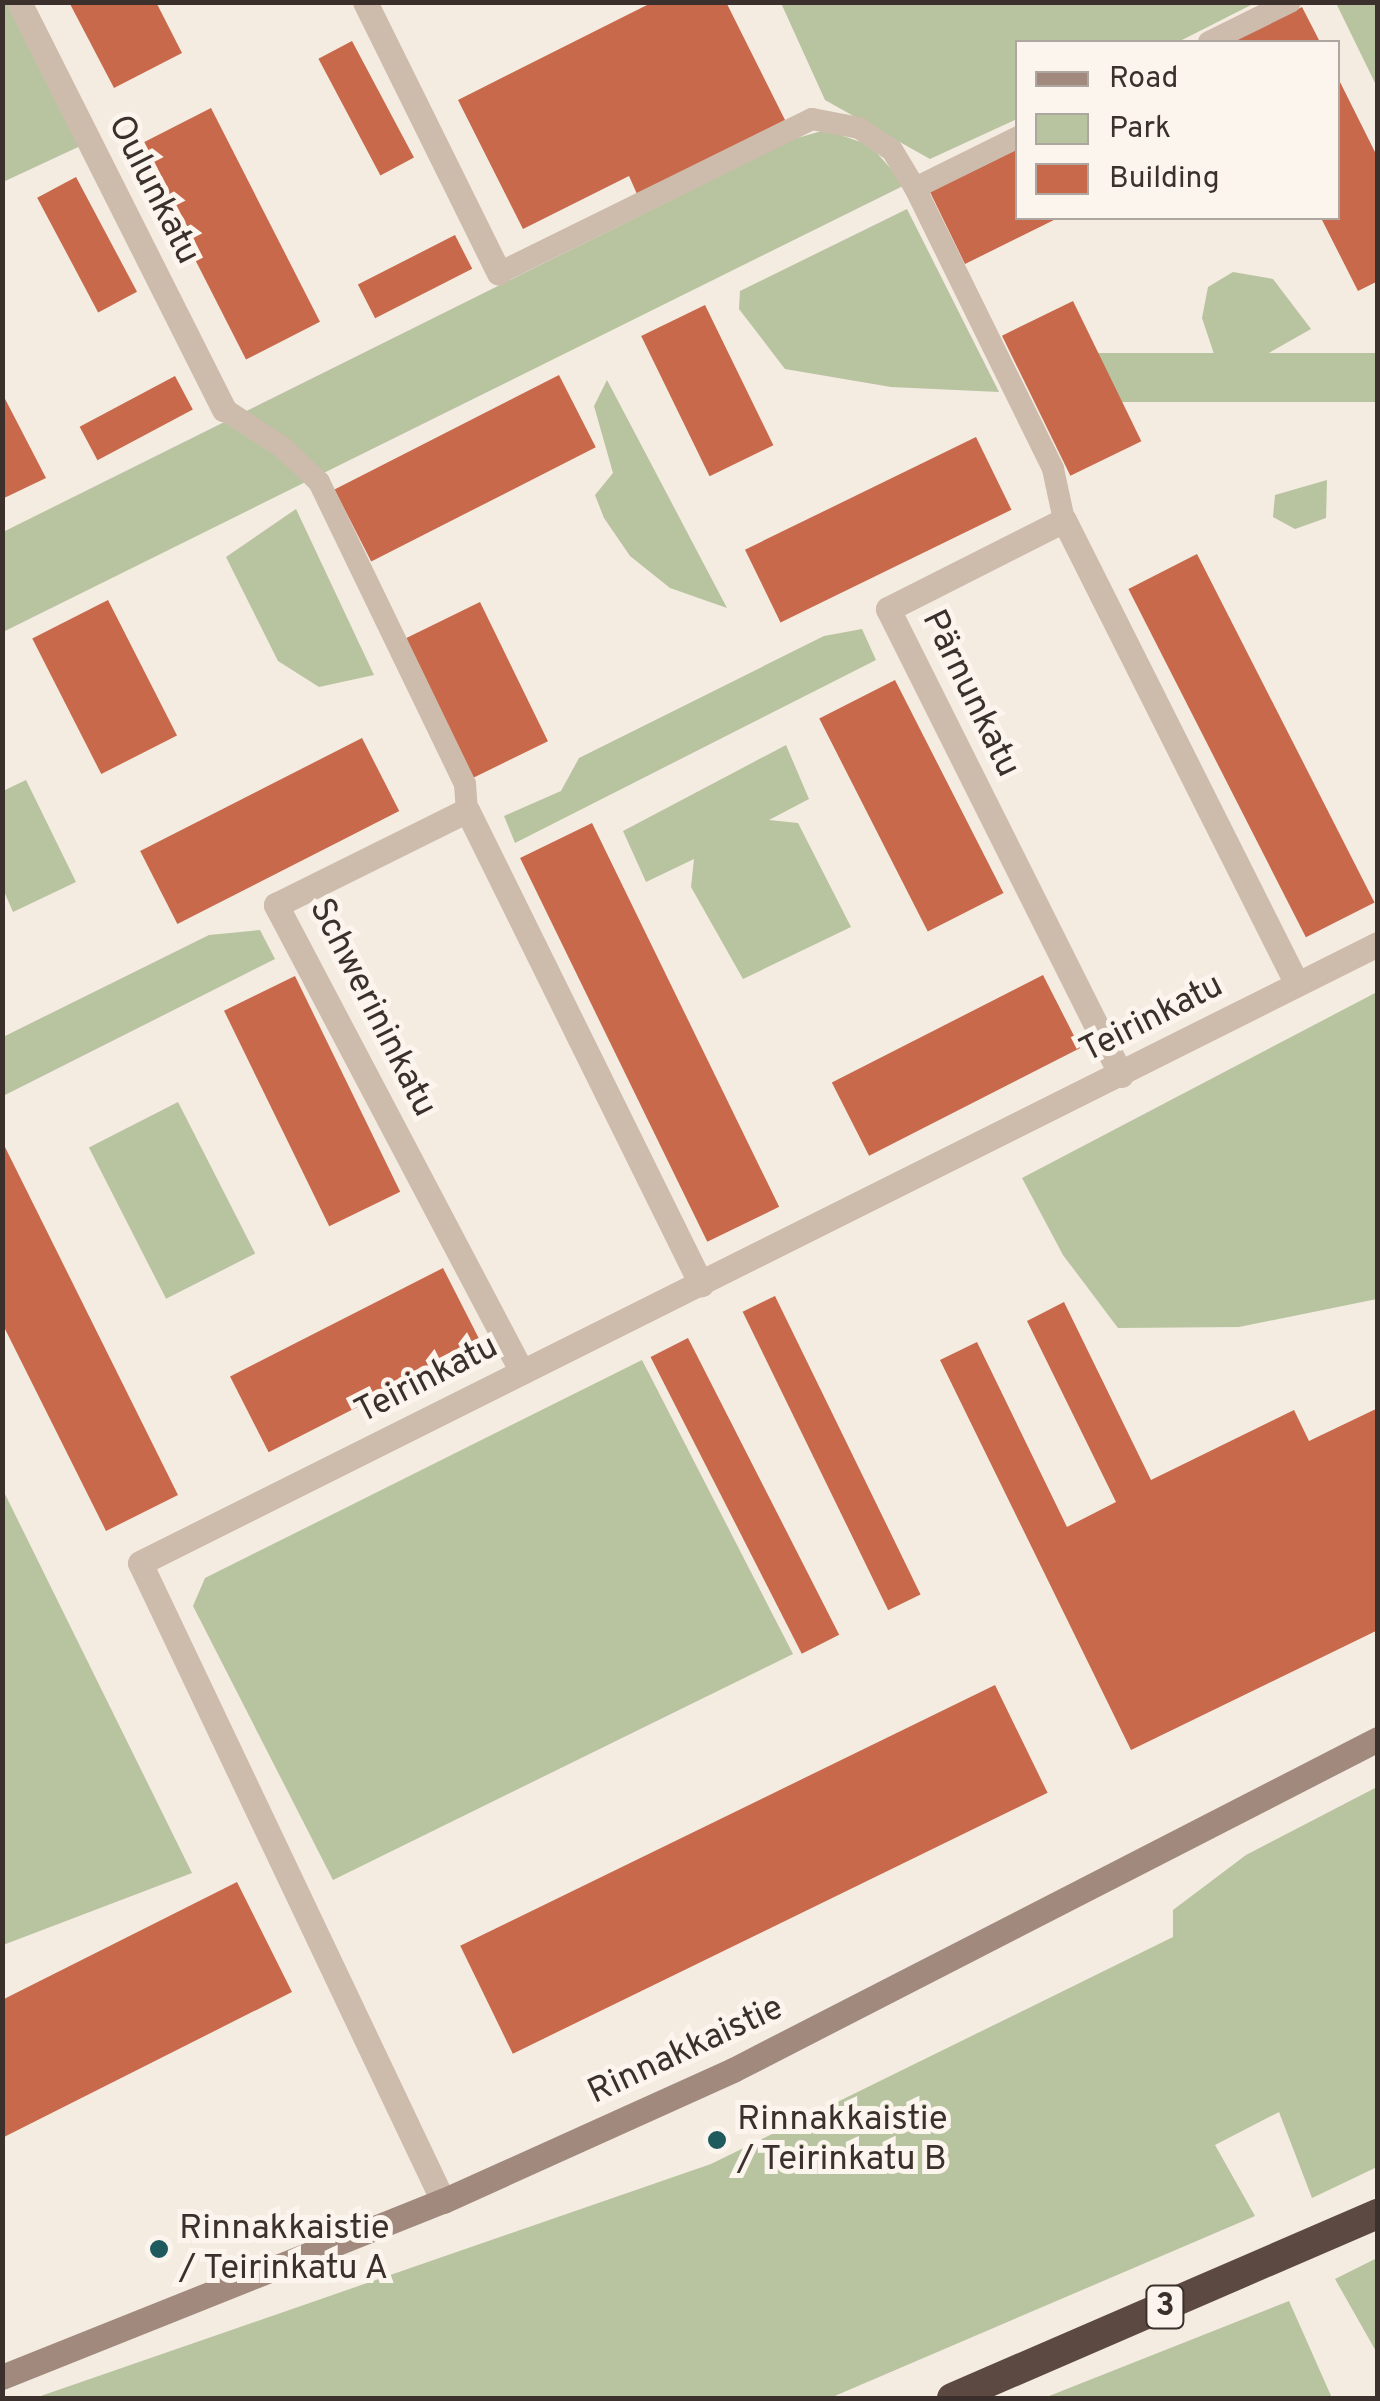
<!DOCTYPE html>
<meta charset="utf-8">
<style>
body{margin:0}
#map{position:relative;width:1380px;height:2401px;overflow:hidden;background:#f4ebe1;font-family:Overpass,sans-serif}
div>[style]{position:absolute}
.green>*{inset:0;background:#b8c4a0;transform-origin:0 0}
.building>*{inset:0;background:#c8694b;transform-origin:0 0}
.lane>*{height:22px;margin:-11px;padding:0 11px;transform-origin:11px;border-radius:11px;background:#cdbbac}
.street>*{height:25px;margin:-12.5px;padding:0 12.5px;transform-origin:12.5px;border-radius:12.5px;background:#cdbbac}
.secondary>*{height:25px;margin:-12.5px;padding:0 12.5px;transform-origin:12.5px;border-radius:12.5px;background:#a18a7d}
.highway>*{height:30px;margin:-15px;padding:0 15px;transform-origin:15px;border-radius:15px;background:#5c4a42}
.dots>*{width:28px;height:28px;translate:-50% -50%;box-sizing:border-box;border:5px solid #fbf5ee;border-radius:50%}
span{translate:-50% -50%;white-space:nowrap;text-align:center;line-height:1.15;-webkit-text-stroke:10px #fbf5ee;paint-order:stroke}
.shield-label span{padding:2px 8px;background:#fbf5ee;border:2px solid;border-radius:8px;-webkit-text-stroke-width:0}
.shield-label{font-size:32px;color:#3b302b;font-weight:700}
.street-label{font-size:35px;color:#3b302b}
.poi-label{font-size:35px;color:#3b302b}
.left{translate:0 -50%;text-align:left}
.frame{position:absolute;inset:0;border:5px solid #3b302b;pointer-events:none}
.legend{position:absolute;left:1015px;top:40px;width:325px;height:180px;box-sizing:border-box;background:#fbf5ee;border:2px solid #aea6a0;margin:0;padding:12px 18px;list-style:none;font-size:30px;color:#3b302b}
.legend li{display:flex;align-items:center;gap:20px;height:50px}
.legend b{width:50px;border:2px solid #aea6a0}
</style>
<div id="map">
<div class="green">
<i style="clip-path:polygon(3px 3px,19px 3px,89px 142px,3px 182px)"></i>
<i style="clip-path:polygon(781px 3px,1255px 3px,1178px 42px,1018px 42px,1017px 119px,930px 159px,825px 100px)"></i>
<i style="clip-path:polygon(1336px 3px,1377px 3px,1377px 87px)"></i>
<i style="clip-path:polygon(825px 130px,870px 145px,905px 185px,3px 632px,3px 532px,794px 139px)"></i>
<i style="clip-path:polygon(907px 209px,999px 392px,891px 387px,785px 369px,739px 309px,740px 291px)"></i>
<i style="clip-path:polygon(1233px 272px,1273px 279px,1311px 329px,1230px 375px,1218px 366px,1202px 318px,1208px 287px)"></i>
<i style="left:1377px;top:353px;width:49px;height:322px;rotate:90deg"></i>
<i style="clip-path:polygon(607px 380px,727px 608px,670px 588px,630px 556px,604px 518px,595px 495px,613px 473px,594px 406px)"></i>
<i style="clip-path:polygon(1327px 480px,1326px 518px,1295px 529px,1273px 517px,1275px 495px)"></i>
<i style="clip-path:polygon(296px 509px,374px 675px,319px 687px,278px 661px,226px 557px)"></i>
<i style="clip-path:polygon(862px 629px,876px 660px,515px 843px,504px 816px,561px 791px,579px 758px,824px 636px)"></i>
<i style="clip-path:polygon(786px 745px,809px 799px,769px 820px,798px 823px,851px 927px,743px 979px,691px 887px,694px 859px,646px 882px,623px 831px)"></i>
<i style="clip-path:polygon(26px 780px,76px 882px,13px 912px,3px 889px,3px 791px)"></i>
<i style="clip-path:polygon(260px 930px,275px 959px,3px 1096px,3px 1037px,209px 935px)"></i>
<i style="clip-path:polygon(1377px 992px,1377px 1299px,1239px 1327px,1118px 1328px,1063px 1255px,1022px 1178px)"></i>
<i style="left:178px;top:1102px;width:170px;height:100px;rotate:63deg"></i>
<i style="clip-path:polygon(642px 1360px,793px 1654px,333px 1880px,193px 1606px,205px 1578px)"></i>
<i style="clip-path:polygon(2px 1488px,192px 1873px,3px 1945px,2px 1945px)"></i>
<i style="clip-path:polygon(1377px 1787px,1377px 2167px,1312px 2198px,1279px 2112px,1215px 2145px,1255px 2216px,830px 2398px,35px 2398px,711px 2164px,1173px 1937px,1173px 1910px,1246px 1855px)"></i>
<i style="clip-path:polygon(1377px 2258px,1377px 2353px,1335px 2279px)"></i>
<i style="clip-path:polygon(1289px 2301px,1332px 2398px,1044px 2398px)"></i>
</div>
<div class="building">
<i style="clip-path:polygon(69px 2px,156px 2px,182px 53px,114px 88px)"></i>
<i style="clip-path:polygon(653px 2px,726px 2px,785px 120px,637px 194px,629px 176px,523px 229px,458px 100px)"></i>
<i style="clip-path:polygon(1302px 7px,1320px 42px,1232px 42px)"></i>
<i style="left:352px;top:41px;width:132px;height:38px;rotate:62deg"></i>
<i style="clip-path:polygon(1338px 78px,1378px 158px,1378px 281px,1358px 291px,1321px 218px,1338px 218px)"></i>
<i style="left:211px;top:108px;width:240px;height:83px;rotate:63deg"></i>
<i style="clip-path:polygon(1018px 149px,1018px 218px,1058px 218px,965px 264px,930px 192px)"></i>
<i style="left:76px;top:177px;width:130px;height:44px;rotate:62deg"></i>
<i style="left:455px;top:235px;width:38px;height:109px;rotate:63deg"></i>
<i style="left:1073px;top:301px;width:156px;height:79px;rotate:64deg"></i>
<i style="left:705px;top:305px;width:156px;height:71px;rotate:64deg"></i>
<i style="left:559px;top:375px;width:81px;height:252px;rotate:63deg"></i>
<i style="left:175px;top:376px;width:38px;height:108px;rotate:62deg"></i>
<i style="clip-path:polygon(2px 393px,46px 478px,2px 499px)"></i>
<i style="left:976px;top:437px;width:81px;height:257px;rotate:64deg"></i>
<i style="left:1197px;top:554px;width:391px;height:77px;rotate:63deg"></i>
<i style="left:108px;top:600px;width:152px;height:85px;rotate:63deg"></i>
<i style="left:480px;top:602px;width:155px;height:83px;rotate:64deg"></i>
<i style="left:895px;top:680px;width:239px;height:85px;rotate:63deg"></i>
<i style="left:362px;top:738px;width:82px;height:249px;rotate:63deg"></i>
<i style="left:592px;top:823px;width:427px;height:80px;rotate:64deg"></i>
<i style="left:1043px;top:975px;width:82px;height:237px;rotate:63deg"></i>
<i style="left:295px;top:976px;width:240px;height:79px;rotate:64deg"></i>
<i style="clip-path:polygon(2px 1141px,178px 1495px,106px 1531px,2px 1323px)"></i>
<i style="left:443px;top:1268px;width:85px;height:239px;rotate:63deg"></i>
<i style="left:775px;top:1296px;width:332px;height:36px;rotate:64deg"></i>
<i style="clip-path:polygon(1064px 1302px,1151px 1480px,1294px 1410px,1309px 1441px,1378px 1408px,1378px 1630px,1131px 1750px,940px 1360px,977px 1342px,1067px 1527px,1116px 1502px,1027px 1321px)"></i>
<i style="left:688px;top:1338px;width:333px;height:42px;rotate:63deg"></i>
<i style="left:995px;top:1685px;width:120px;height:595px;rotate:64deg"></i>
<i style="clip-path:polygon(237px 1882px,292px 1992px,2px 2138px,2px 2000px)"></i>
</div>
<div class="lane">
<i style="left:1209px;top:42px;width:90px;rotate:-26.3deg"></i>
<i style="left:915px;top:188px;width:115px;rotate:-26.3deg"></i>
<i style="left:499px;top:273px;width:349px;rotate:-26.2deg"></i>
<i style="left:812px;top:119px;width:48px;rotate:10.8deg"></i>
<i style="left:859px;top:128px;width:40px;rotate:34deg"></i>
<i style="left:892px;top:150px;width:44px;rotate:58.8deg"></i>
<i style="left:915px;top:188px;width:313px;rotate:63.8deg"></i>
<i style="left:1053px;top:469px;width:52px;rotate:77.8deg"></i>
<i style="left:224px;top:409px;width:69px;rotate:33.2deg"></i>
<i style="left:282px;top:447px;width:51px;rotate:43.4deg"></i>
<i style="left:319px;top:482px;width:335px;rotate:64.2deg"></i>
<i style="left:465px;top:784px;width:26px;rotate:86deg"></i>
</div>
<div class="street">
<i style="left:19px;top:2px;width:456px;rotate:63.3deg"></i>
<i style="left:365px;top:2px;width:302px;rotate:63.7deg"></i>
<i style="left:1121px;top:1075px;width:521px;rotate:-116.57deg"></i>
<i style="left:888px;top:609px;width:197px;rotate:-26.8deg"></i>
<i style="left:1064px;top:520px;width:519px;rotate:63.34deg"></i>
<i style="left:522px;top:1372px;width:528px;rotate:-117.78deg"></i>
<i style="left:276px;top:905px;width:213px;rotate:-26.4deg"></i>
<i style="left:467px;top:810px;width:529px;rotate:63.73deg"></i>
<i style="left:443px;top:2201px;width:706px;rotate:-115.4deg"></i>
<i style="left:140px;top:1563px;width:1384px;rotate:-26.57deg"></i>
</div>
<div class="secondary">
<i style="left:2px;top:2377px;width:475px;rotate:-21.8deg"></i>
<i style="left:443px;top:2201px;width:318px;rotate:-24.3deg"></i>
<i style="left:733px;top:2070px;width:725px;rotate:-27.17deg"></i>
</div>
<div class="highway">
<i style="left:952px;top:2398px;width:464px;rotate:-23.4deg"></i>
</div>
<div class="dots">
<i style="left:717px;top:2140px;background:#1f5a5e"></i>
<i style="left:159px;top:2249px;background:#1f5a5e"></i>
</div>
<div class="shield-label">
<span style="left:1165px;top:2307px">3</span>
</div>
<div class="street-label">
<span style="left:153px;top:190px;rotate:63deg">Oulunkatu</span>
<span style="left:970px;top:694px;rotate:64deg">Pärnunkatu</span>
<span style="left:372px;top:1008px;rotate:63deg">Schwerininkatu</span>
<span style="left:1152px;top:1019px;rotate:-27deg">Teirinkatu</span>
<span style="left:427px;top:1380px;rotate:-27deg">Teirinkatu</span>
<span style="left:686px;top:2051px;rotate:-25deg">Rinnakkaistie</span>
</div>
<div class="poi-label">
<span class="left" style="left:737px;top:2140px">Rinnakkaistie<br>/ Teirinkatu B</span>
<span class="left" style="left:179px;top:2249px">Rinnakkaistie<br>/ Teirinkatu A</span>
</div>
<div class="frame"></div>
<ul class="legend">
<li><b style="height:12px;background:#a18a7d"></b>Road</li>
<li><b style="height:28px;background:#b8c4a0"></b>Park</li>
<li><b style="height:28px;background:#c8694b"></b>Building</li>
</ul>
</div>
